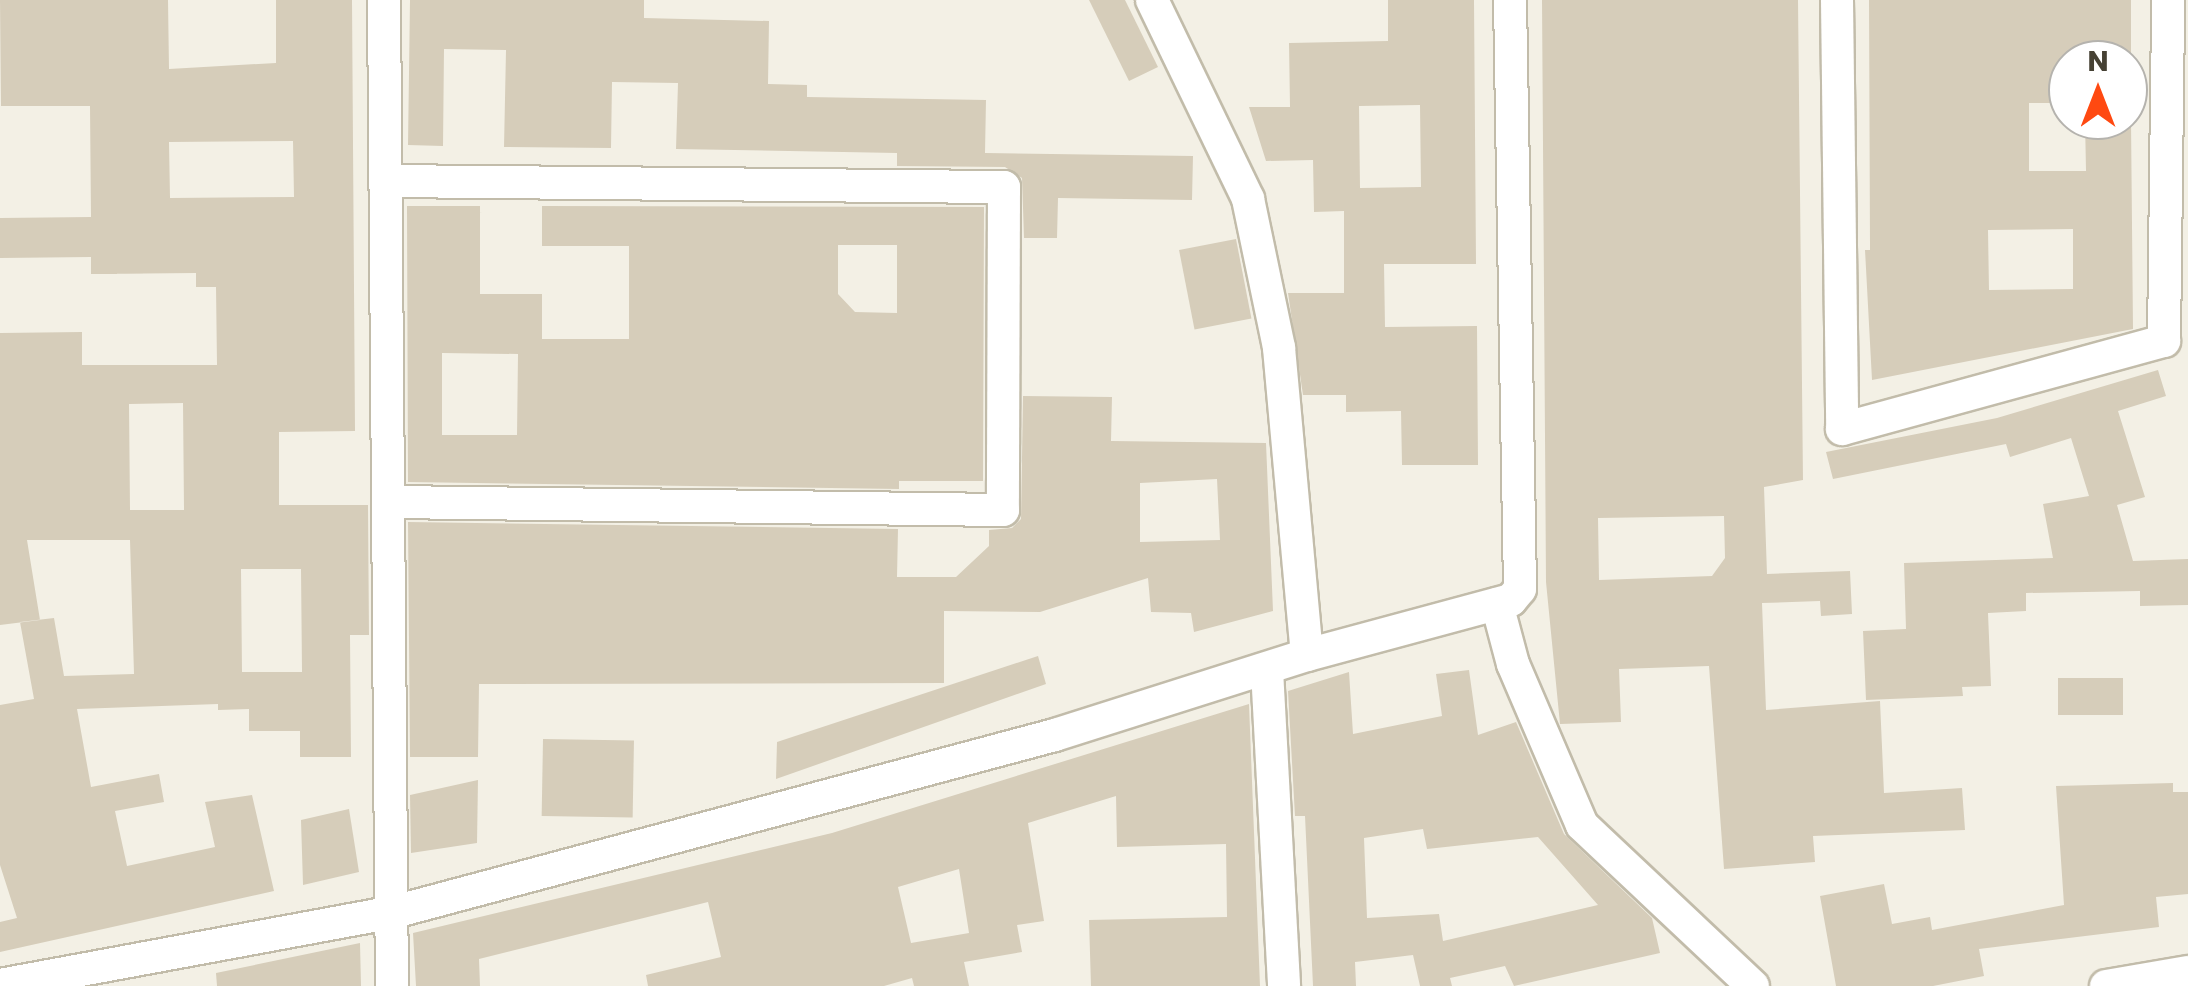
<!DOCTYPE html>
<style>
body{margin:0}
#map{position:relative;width:2188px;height:986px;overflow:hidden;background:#f3f0e5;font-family:Poppins,sans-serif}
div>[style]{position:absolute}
.building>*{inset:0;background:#d6cdba;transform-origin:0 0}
.roads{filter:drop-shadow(2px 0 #c2bcaa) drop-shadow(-2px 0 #c2bcaa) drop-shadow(0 2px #c2bcaa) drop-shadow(0 -2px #c2bcaa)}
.street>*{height:32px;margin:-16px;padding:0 16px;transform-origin:16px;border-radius:16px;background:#fff}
span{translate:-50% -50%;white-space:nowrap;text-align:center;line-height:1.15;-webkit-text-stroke:8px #fff;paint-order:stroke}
.north{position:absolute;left:2048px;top:40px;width:100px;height:100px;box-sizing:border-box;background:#fff;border:2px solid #b5b3ae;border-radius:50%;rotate:0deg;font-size:28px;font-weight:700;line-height:40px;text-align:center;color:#464134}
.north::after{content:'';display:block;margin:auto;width:35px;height:45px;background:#ff4911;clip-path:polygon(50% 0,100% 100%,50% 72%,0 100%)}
</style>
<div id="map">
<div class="building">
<i style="clip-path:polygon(evenodd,0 0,168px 0,169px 69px,276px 63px,276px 0,352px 0,355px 431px,279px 432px,279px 505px,368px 505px,369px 635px,350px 635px,351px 757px,300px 757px,300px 731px,249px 731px,249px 709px,218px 710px,218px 704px,77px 709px,91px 787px,159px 774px,164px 802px,115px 811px,127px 866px,215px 847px,205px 802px,252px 795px,274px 891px,0 952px,0 922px,17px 918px,0 865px,0 705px,34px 699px,20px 622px,54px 618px,64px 676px,134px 674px,130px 540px,27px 540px,40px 620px,0 625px,0 333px,82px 332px,82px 365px,217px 365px,216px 287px,196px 287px,196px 273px,91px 274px,91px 257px,0 258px,0 218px,91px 217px,90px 106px,1px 106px,0 0,293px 141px,294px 197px,170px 198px,169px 142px,293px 141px,0 0,183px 403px,184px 510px,130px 510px,129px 404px,183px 403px,0 0,241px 569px,301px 569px,302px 672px,242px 672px,241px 569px)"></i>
<i style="clip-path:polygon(410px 0,644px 0,644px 18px,769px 21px,768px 84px,807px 85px,807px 97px,986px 100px,985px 153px,1193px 156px,1192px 200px,1058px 198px,1057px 238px,1024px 238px,1022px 178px,1005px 167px,897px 166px,897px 153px,676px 149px,678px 83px,612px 82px,611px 148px,504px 147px,506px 50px,444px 49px,443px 146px,408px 145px)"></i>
<i style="clip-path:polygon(1089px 0,1125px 0,1158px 67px,1129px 81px)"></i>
<i style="clip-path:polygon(evenodd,1388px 0,1474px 0,1476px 264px,1384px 264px,1385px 327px,1477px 326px,1478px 465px,1402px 465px,1401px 411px,1346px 412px,1346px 395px,1303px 395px,1288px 293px,1344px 293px,1344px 211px,1314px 212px,1313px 160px,1266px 161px,1249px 107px,1290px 107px,1289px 43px,1388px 41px,1388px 0,1420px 105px,1421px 187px,1360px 188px,1359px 106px,1420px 105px)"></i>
<i style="clip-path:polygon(evenodd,1542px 0,1798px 0,1803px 480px,1764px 487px,1767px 574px,1850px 571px,1852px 614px,1821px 616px,1820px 601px,1762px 603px,1766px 710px,1880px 701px,1884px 793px,1962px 788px,1965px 830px,1813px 836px,1815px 862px,1724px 869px,1709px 666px,1619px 669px,1621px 722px,1560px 724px,1546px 582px,1542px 0,1724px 516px,1725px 558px,1712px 576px,1599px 580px,1598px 518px,1724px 516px)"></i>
<i style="clip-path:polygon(evenodd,1869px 0,2131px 0,2131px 60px,2068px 60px,2068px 103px,2029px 103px,2029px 171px,2086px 171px,2085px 120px,2131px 120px,2133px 329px,1872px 380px,1865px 250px,1870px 250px,1869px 0,2073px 229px,2073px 289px,1989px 290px,1988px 230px,2073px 229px)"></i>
<i style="clip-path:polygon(evenodd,407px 206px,480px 206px,480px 294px,542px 294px,542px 339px,629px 339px,629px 246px,542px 246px,542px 206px,984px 207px,983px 481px,899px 481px,899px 489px,408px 482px,407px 206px,838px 245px,897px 245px,897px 313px,855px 312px,838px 294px,838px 245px,407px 206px,442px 353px,518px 354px,517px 435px,442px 435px,442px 353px)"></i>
<i style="left:1236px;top:239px;width:81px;height:58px;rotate:79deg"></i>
<i style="clip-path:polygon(2158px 370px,2166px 396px,2118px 411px,2145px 497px,2117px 505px,2133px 561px,2188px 559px,2188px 605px,2140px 606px,2140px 591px,2026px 593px,2026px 611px,1988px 613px,1991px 686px,1962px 687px,1963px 696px,1866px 700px,1863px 631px,1906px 629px,1904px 563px,2053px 558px,2043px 504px,2089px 496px,2071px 438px,2010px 457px,2006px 444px,1833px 479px,1826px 452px,1997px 418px)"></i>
<i style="clip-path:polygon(evenodd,1023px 396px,1112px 397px,1111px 441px,1266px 443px,1273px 611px,1194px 632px,1191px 613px,1151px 612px,1148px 578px,1040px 612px,944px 611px,944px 683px,479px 684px,478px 757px,410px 757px,408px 522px,898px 529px,897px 577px,956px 577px,989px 546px,989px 530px,1012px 528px,1021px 519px,1023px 396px,1217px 479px,1220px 540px,1140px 542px,1140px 483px,1217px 479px)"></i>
<i style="clip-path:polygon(1038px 656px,1046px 684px,776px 779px,777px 742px)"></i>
<i style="clip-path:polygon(evenodd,1469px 670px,1478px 735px,1516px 722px,1564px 834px,1652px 918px,1660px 953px,1514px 986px,1505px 966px,1450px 978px,1452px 986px,1420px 986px,1413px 955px,1355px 962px,1356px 986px,1313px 986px,1305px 816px,1295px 816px,1288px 691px,1349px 672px,1353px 734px,1442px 716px,1436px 674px,1469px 670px,1423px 829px,1427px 849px,1538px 837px,1598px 905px,1443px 941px,1439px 914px,1367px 918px,1364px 838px,1423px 829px)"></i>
<i style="left:2058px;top:678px;width:65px;height:37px"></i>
<i style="clip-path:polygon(evenodd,1249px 704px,1260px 986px,1091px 986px,1089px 920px,1227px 917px,1226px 844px,1117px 847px,1116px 796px,1028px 823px,1044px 921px,1017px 925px,1022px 952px,964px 962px,969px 986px,914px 986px,912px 978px,884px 986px,648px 986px,646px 975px,721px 957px,708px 902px,479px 959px,480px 986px,416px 986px,413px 933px,832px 833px,1249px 704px,959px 869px,969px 933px,911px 943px,898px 887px,959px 869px)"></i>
<i style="left:543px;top:739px;width:91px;height:77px;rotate:1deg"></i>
<i style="clip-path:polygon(478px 780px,477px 843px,411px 853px,410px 795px)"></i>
<i style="clip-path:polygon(2173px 783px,2173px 792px,2188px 792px,2188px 894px,2156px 897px,2159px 927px,1979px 949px,1984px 976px,1933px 986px,1836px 986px,1820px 896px,1884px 884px,1892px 924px,1930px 917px,1932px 930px,2064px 905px,2056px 786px)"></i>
<i style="clip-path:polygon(349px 809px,359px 872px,303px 885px,301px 820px)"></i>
<i style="clip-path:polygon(360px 943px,361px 986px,217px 986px,216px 973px)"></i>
</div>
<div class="roads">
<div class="street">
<i style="left:384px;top:0;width:986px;rotate:89.54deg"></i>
<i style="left:1152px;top:0;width:221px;rotate:64.2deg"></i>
<i style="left:1248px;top:199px;width:152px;rotate:78.2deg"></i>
<i style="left:1279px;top:348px;width:308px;rotate:84.8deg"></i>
<i style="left:1837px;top:0;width:429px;rotate:89.3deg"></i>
<i style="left:1842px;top:429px;width:334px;rotate:-15.3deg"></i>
<i style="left:2164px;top:341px;width:341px;rotate:-89.3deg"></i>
<i style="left:385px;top:181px;width:619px;rotate:0.56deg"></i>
<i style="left:1004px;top:187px;width:323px;rotate:90.2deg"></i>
<i style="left:1003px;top:510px;width:614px;rotate:-179.25deg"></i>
<i style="left:1497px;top:604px;width:62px;rotate:75.1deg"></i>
<i style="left:1513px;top:664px;width:175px;rotate:66.8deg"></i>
<i style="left:1582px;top:825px;width:235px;rotate:43.3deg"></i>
<i style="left:1267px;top:670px;width:316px;rotate:86.9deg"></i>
<i style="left:0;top:985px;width:397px;rotate:-10.5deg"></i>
<i style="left:390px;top:913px;width:688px;rotate:-14.99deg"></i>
<i style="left:1055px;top:735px;width:264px;rotate:-17.6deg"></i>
<i style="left:1307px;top:655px;width:211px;rotate:-15.1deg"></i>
<i style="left:1511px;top:600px;width:14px;rotate:-51deg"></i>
<i style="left:1520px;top:589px;width:589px;rotate:-90.97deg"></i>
<i style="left:2106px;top:986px;width:83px;rotate:-9.7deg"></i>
</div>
</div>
<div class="north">N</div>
</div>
